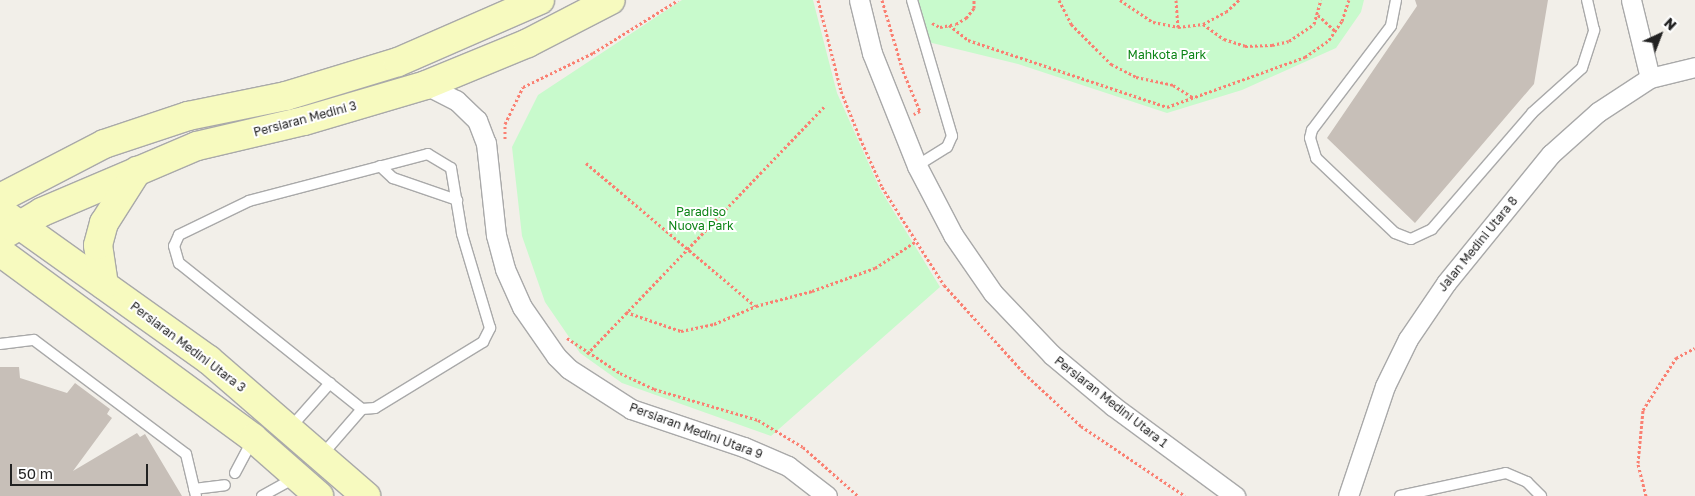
<!DOCTYPE html>
<style>
body{margin:0}
#map{position:relative;width:1695px;height:496px;overflow:hidden;background:#f2efe9;font-family:"Golos Text",sans-serif}
div>[style]{position:absolute}
.park>*{inset:0;background:#c8facc}
.building>*{inset:0;background:#c7bfb8}
.path>*{height:3px;margin-top:-1.5px;transform-origin:0;background:repeating-linear-gradient(90deg,#fa8072 0 2.5px,transparent 0 5px)}
.roads{filter:drop-shadow(1px 0 #a9a9a9) drop-shadow(-1px 0 #a9a9a9) drop-shadow(0 1px #a9a9a9) drop-shadow(0 -1px #a9a9a9)}
.lane>*{height:10px;margin:-5px;padding:0 5px;transform-origin:5px;border-radius:5px;background:#fff}
.street>*{height:19px;margin:-9.5px;padding:0 9.5px;transform-origin:9.5px;border-radius:9.5px;background:#fff}
.secondary>*{height:28px;margin:-14px;padding:0 14px;transform-origin:14px;border-radius:14px;background:#f7fabf}
span{translate:-50% -50%;white-space:nowrap;text-align:center;line-height:1.15;-webkit-text-stroke:4px #fff;paint-order:stroke}
.park-label{font-size:12px;color:#0c8416}
.street-label{font-size:12px;color:#222}
.north{position:absolute;left:1635px;top:10px;width:50px;height:50px;-webkit-text-stroke:4px #fff;paint-order:stroke;rotate:43deg;font-size:14px;font-weight:700;line-height:20px;text-align:center;color:#222}
.north::after{content:'';display:block;margin:auto;width:18px;height:22px;background:#222;clip-path:polygon(50% 0,100% 100%,50% 72%,0 100%)}
.scale{position:absolute;left:10px;top:464px;width:138px;height:22px;box-sizing:border-box;border:2px solid #222;border-top:0;padding-left:6px;font-size:15px;line-height:18px;white-space:nowrap;color:#222;-webkit-text-stroke:4px #fff;paint-order:stroke}
</style>
<div id="map">
<div class="park">
<i style="clip-path:polygon(682px 0,813px 0,837px 93px,880px 189px,940px 287px,771px 436px,622px 383px,580px 353px,545px 302px,522px 236px,512px 147px,538px 95px)"></i>
<i style="clip-path:polygon(911px 0,1364px 0,1361px 12px,1336px 48px,1242px 90px,1167px 113px,1018px 64px,924px 41px)"></i>
</div>
<div class="building">
<i style="clip-path:polygon(1415px 0,1548px 0,1534px 84px,1415px 223px,1327px 138px,1417px 6px)"></i>
<i style="clip-path:polygon(0 367px,19px 367px,20px 378px,67px 393px,75px 383px,110px 409px,107px 414px,112px 418px,73px 471px,137px 433px,140px 437px,145px 434px,182px 496px,0 496px)"></i>
</div>
<div class="path">
<i style="left:818px;top:0;width:94px;rotate:75.8deg"></i>
<i style="left:841px;top:91px;width:51px;rotate:68deg"></i>
<i style="left:860px;top:138px;width:54px;rotate:65.8deg"></i>
<i style="left:882px;top:187px;width:116px;rotate:57.7deg"></i>
<i style="left:944px;top:285px;width:119px;rotate:47.7deg"></i>
<i style="left:1024px;top:373px;width:78px;rotate:42.9deg"></i>
<i style="left:1081px;top:426px;width:125px;rotate:33.9deg"></i>
<i style="left:882px;top:0;width:74px;rotate:73.5deg"></i>
<i style="left:903px;top:71px;width:43px;rotate:67deg"></i>
<i style="left:920px;top:111px;width:7px;rotate:153deg"></i>
<i style="left:1059px;top:0;width:27px;rotate:63deg"></i>
<i style="left:1071px;top:24px;width:57px;rotate:45deg"></i>
<i style="left:1111px;top:64px;width:28px;rotate:27deg"></i>
<i style="left:1136px;top:77px;width:38px;rotate:12deg"></i>
<i style="left:1173px;top:85px;width:25px;rotate:32deg"></i>
<i style="left:1120px;top:0;width:40px;rotate:34deg"></i>
<i style="left:1153px;top:22px;width:25px;rotate:11deg"></i>
<i style="left:1178px;top:27px;width:25px;rotate:-7deg"></i>
<i style="left:1203px;top:24px;width:26px;rotate:-28deg"></i>
<i style="left:1226px;top:12px;width:18px;rotate:-43deg"></i>
<i style="left:1176px;top:0;width:27px;rotate:86deg"></i>
<i style="left:1318px;top:15px;width:23px;rotate:43deg"></i>
<i style="left:932px;top:23px;width:9px;rotate:27deg"></i>
<i style="left:940px;top:27px;width:16px;rotate:-11deg"></i>
<i style="left:956px;top:24px;width:12px;rotate:-31deg"></i>
<i style="left:966px;top:18px;width:13px;rotate:-51deg"></i>
<i style="left:974px;top:8px;width:8px;rotate:-90deg"></i>
<i style="left:1203px;top:24px;width:26px;rotate:36deg"></i>
<i style="left:1224px;top:39px;width:22px;rotate:18deg"></i>
<i style="left:1245px;top:46px;width:27px;rotate:-2deg"></i>
<i style="left:1272px;top:45px;width:17px;rotate:-13deg"></i>
<i style="left:1289px;top:41px;width:30px;rotate:-34deg"></i>
<i style="left:1314px;top:24px;width:25px;rotate:-74deg"></i>
<i style="left:949px;top:25px;width:24px;rotate:38deg"></i>
<i style="left:968px;top:40px;width:210px;rotate:18.6deg"></i>
<i style="left:1167px;top:107px;width:147px;rotate:-19.9deg"></i>
<i style="left:1305px;top:57px;width:29px;rotate:-35deg"></i>
<i style="left:1329px;top:40px;width:23px;rotate:-56deg"></i>
<i style="left:1342px;top:21px;width:22px;rotate:-72deg"></i>
<i style="left:505px;top:139px;width:15px;rotate:-90deg"></i>
<i style="left:505px;top:124px;width:41px;rotate:-64.1deg"></i>
<i style="left:523px;top:87px;width:78px;rotate:-25.9deg"></i>
<i style="left:593px;top:53px;width:100px;rotate:-31.9deg"></i>
<i style="left:586px;top:163px;width:221px;rotate:40.2deg"></i>
<i style="left:626px;top:312px;width:58px;rotate:19.1deg"></i>
<i style="left:681px;top:331px;width:34px;rotate:-12deg"></i>
<i style="left:714px;top:324px;width:46px;rotate:-23.2deg"></i>
<i style="left:756px;top:306px;width:58px;rotate:-15deg"></i>
<i style="left:812px;top:291px;width:67px;rotate:-20.1deg"></i>
<i style="left:875px;top:268px;width:48px;rotate:-33deg"></i>
<i style="left:567px;top:338px;width:64px;rotate:33.4deg"></i>
<i style="left:620px;top:373px;width:38px;rotate:25deg"></i>
<i style="left:654px;top:389px;width:109px;rotate:16.6deg"></i>
<i style="left:758px;top:420px;width:52px;rotate:31deg"></i>
<i style="left:803px;top:447px;width:74px;rotate:41.7deg"></i>
<i style="left:587px;top:354px;width:345px;rotate:-46.2deg"></i>
<i style="left:1646px;top:496px;width:34px;rotate:-104deg"></i>
<i style="left:1638px;top:463px;width:53px;rotate:-84.6deg"></i>
<i style="left:1643px;top:410px;width:62px;rotate:-57.6deg"></i>
<i style="left:1676px;top:358px;width:21px;rotate:-28deg"></i>
</div>
<div class="roads">
<div class="lane">
<i style="left:912px;top:0;width:142px;rotate:73.6deg"></i>
<i style="left:952px;top:136px;width:12px;rotate:114deg"></i>
<i style="left:947px;top:147px;width:36px;rotate:148deg"></i>
<i style="left:1396px;top:0;width:26px;rotate:101deg"></i>
<i style="left:1391px;top:26px;width:131px;rotate:127.2deg"></i>
<i style="left:1312px;top:130px;width:8px;rotate:104deg"></i>
<i style="left:1310px;top:138px;width:21px;rotate:73deg"></i>
<i style="left:1316px;top:158px;width:109px;rotate:43.5deg"></i>
<i style="left:1395px;top:233px;width:17px;rotate:21deg"></i>
<i style="left:1411px;top:239px;width:23px;rotate:-25deg"></i>
<i style="left:1432px;top:229px;width:153px;rotate:-49.2deg"></i>
<i style="left:1532px;top:113px;width:67px;rotate:-42deg"></i>
<i style="left:1582px;top:68px;width:40px;rotate:-72deg"></i>
<i style="left:1594px;top:30px;width:31px;rotate:-103deg"></i>
<i style="left:380px;top:166px;width:18px;rotate:43deg"></i>
<i style="left:393px;top:178px;width:68px;rotate:19deg"></i>
<i style="left:0;top:344px;width:34px;rotate:-7deg"></i>
<i style="left:34px;top:340px;width:190px;rotate:36.9deg"></i>
<i style="left:186px;top:454px;width:43px;rotate:76.6deg"></i>
<i style="left:291px;top:427px;width:59px;rotate:-48.4deg"></i>
<i style="left:322px;top:455px;width:61px;rotate:-49deg"></i>
<i style="left:362px;top:409px;width:13px;rotate:-4deg"></i>
<i style="left:375px;top:408px;width:127px;rotate:-31.4deg"></i>
<i style="left:483px;top:342px;width:16px;rotate:-63deg"></i>
<i style="left:490px;top:328px;width:98px;rotate:-106.6deg"></i>
<i style="left:462px;top:234px;width:67px;rotate:-99.5deg"></i>
<i style="left:451px;top:168px;width:27px;rotate:-149deg"></i>
<i style="left:428px;top:154px;width:185px;rotate:165.3deg"></i>
<i style="left:249px;top:201px;width:78px;rotate:154.1deg"></i>
<i style="left:179px;top:235px;width:12px;rotate:114deg"></i>
<i style="left:174px;top:246px;width:18px;rotate:74deg"></i>
<i style="left:179px;top:263px;width:234px;rotate:38.6deg"></i>
<i style="left:235px;top:473px;width:38px;rotate:-62deg"></i>
<i style="left:194px;top:489px;width:31px;rotate:-7deg"></i>
<i style="left:262px;top:496px;width:38px;rotate:-29deg"></i>
<i style="left:1400px;top:496px;width:108px;rotate:-12.2deg"></i>
<i style="left:1506px;top:473px;width:23px;rotate:23deg"></i>
<i style="left:1527px;top:482px;width:20px;rotate:45deg"></i>
</div>
<div class="street">
<i style="left:859px;top:0;width:55px;rotate:76.2deg"></i>
<i style="left:872px;top:53px;width:122px;rotate:68.3deg"></i>
<i style="left:917px;top:166px;width:78px;rotate:62.4deg"></i>
<i style="left:953px;top:235px;width:70px;rotate:55.4deg"></i>
<i style="left:993px;top:293px;width:86px;rotate:46.4deg"></i>
<i style="left:1052px;top:355px;width:80px;rotate:39.9deg"></i>
<i style="left:1113px;top:406px;width:152px;rotate:36.4deg"></i>
<i style="left:1631px;top:0;width:80px;rotate:76.3deg"></i>
<i style="left:426px;top:85px;width:34px;rotate:27deg"></i>
<i style="left:456px;top:100px;width:29px;rotate:44deg"></i>
<i style="left:477px;top:120px;width:25px;rotate:69deg"></i>
<i style="left:486px;top:143px;width:93px;rotate:83.8deg"></i>
<i style="left:496px;top:235px;width:35px;rotate:75deg"></i>
<i style="left:505px;top:269px;width:42px;rotate:65.9deg"></i>
<i style="left:522px;top:307px;width:60px;rotate:55.2deg"></i>
<i style="left:556px;top:356px;width:18px;rotate:45deg"></i>
<i style="left:569px;top:369px;width:74px;rotate:32.8deg"></i>
<i style="left:631px;top:409px;width:119px;rotate:18.6deg"></i>
<i style="left:744px;top:447px;width:48px;rotate:23.4deg"></i>
<i style="left:788px;top:466px;width:49px;rotate:37.6deg"></i>
<i style="left:1348px;top:496px;width:116px;rotate:-71.4deg"></i>
<i style="left:1385px;top:386px;width:52px;rotate:-63.9deg"></i>
<i style="left:1408px;top:339px;width:68px;rotate:-55.8deg"></i>
<i style="left:1446px;top:283px;width:166px;rotate:-50.9deg"></i>
<i style="left:1551px;top:154px;width:63px;rotate:-41.8deg"></i>
<i style="left:1598px;top:112px;width:62px;rotate:-33.2deg"></i>
<i style="left:1650px;top:78px;width:46px;rotate:-13.7deg"></i>
</div>
<div class="secondary">
<i style="left:0;top:198px;width:117px;rotate:-27.4deg"></i>
<i style="left:104px;top:144px;width:89px;rotate:-18.4deg"></i>
<i style="left:188px;top:116px;width:100px;rotate:-11.5deg"></i>
<i style="left:286px;top:96px;width:117px;rotate:-16.9deg"></i>
<i style="left:398px;top:62px;width:155px;rotate:-23.6deg"></i>
<i style="left:7px;top:216px;width:248px;rotate:35.5deg"></i>
<i style="left:209px;top:360px;width:208px;rotate:40.9deg"></i>
<i style="left:0;top:237px;width:49px;rotate:-30.8deg"></i>
<i style="left:42px;top:212px;width:168px;rotate:-23.1deg"></i>
<i style="left:197px;top:146px;width:110px;rotate:-13.2deg"></i>
<i style="left:304px;top:121px;width:127px;rotate:-16.4deg"></i>
<i style="left:426px;top:85px;width:110px;rotate:-22.4deg"></i>
<i style="left:528px;top:43px;width:93px;rotate:-27.4deg"></i>
<i style="left:0;top:252px;width:314px;rotate:36.3deg"></i>
<i style="left:253px;top:438px;width:88px;rotate:41.3deg"></i>
<i style="left:104px;top:285px;width:40px;rotate:-98.5deg"></i>
<i style="left:98px;top:245px;width:23px;rotate:-75deg"></i>
<i style="left:104px;top:223px;width:62px;rotate:-57.6deg"></i>
</div>
</div>
<div class="park-label">
<span style="left:1167px;top:55px">Mahkota Park</span>
<span style="left:701px;top:219px">Paradiso<br>Nuova Park</span>
</div>
<div class="street-label">
<span style="left:305px;top:119px;rotate:-15deg">Persiaran Medini 3</span>
<span style="left:1478px;top:244px;rotate:-51deg">Jalan Medini Utara 8</span>
<span style="left:188px;top:347px;rotate:37deg">Persiaran Medini Utara 3</span>
<span style="left:1111px;top:402px;rotate:38deg">Persiaran Medini Utara 1</span>
<span style="left:696px;top:431px;rotate:20deg">Persiaran Medini Utara 9</span>
</div>
<div class="north">N</div>
<div class="scale">50 m</div>
</div>
